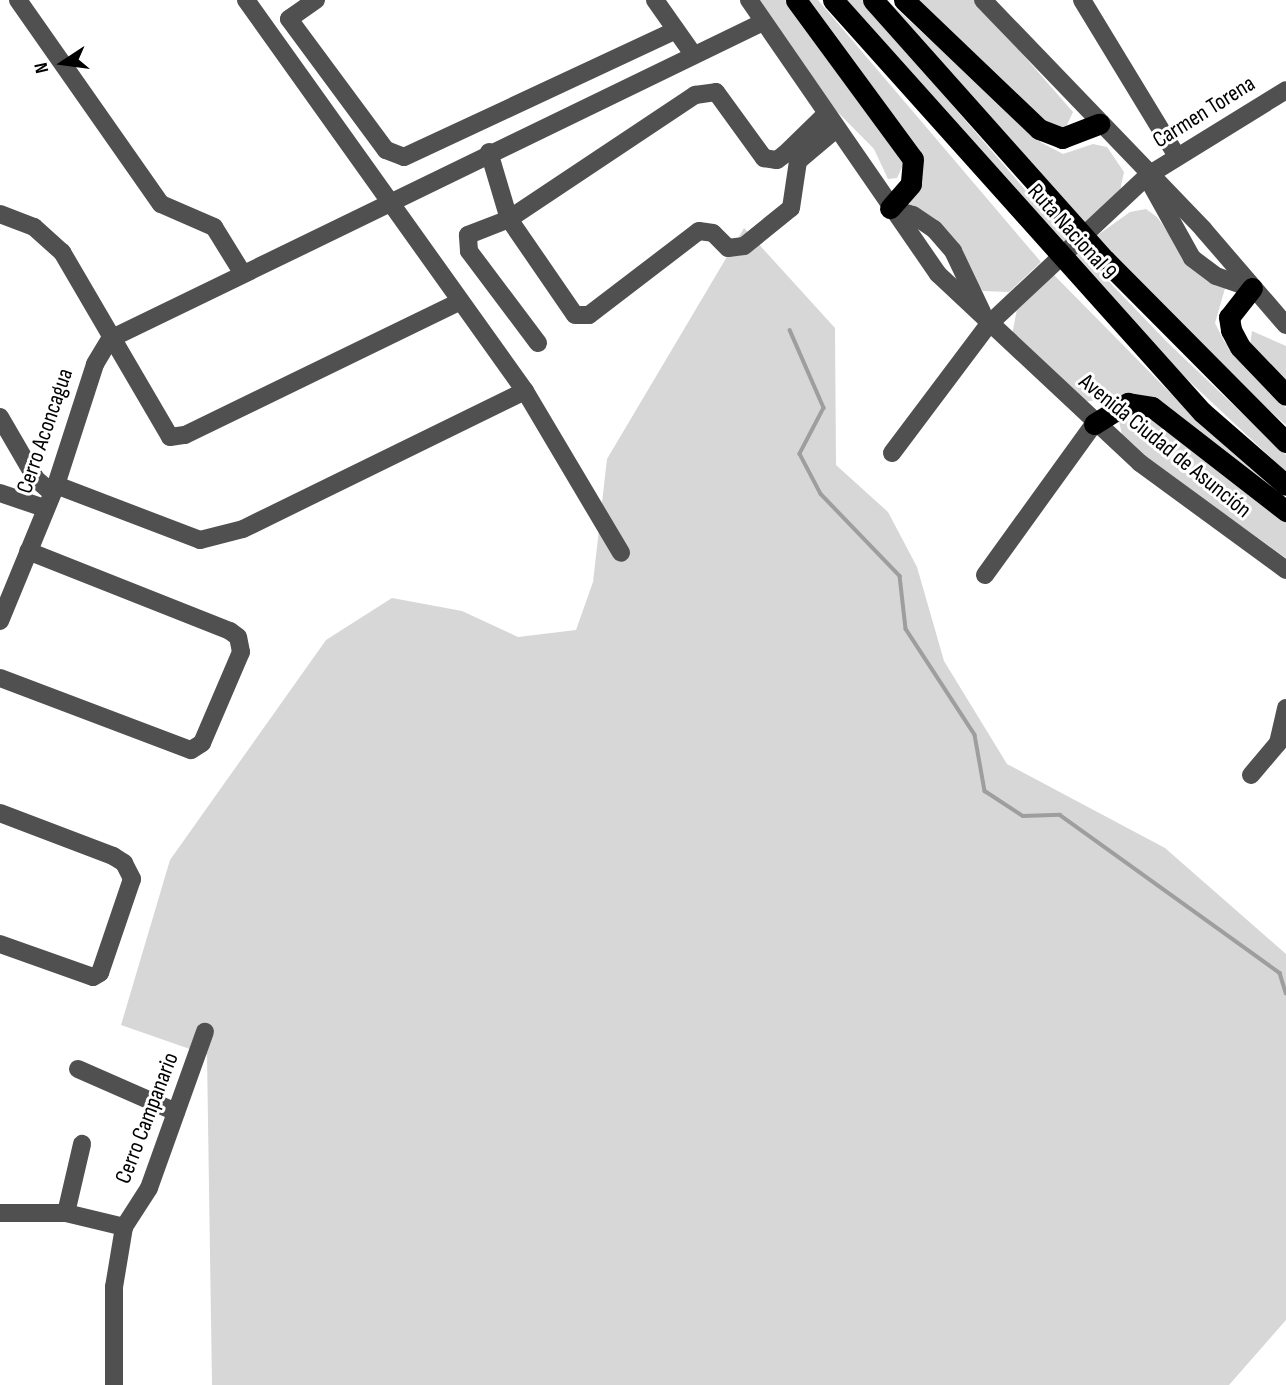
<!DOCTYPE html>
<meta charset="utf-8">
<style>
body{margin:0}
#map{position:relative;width:1286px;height:1385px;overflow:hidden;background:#fff;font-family:"Sofia Sans Condensed",sans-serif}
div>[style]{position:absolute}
.green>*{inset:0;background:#d7d7d7}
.stream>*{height:3.5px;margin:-1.75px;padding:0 1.75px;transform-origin:1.75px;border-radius:1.75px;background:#9e9e9e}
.minor>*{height:18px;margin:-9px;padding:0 9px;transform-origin:9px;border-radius:9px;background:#505050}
.highway>*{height:21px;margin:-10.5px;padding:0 10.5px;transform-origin:10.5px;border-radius:10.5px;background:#000}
span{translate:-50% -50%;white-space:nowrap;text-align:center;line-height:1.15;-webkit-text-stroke:6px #fff;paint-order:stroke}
.street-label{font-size:23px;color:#000}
.north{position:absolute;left:28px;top:28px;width:70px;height:70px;-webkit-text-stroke:5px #fff;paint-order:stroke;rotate:257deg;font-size:19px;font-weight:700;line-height:28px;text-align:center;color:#000}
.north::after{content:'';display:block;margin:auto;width:24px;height:32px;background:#000;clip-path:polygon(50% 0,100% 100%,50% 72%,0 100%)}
</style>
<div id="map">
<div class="green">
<i style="clip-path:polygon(754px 0,785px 0,904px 163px,897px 178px,888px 179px,874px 149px,806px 80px)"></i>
<i style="clip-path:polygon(799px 0,818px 0,1041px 262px,1009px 292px,983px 291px,907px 210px,922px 173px)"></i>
<i style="clip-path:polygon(839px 0,862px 0,1063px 234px,1167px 342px,1286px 455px,1286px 472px,1124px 320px)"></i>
<i style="clip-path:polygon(887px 0,1042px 143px,1063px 154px,1093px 144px,1107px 147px,1124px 172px,1120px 191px,1084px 224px)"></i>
<i style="clip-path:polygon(907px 0,975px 0,1073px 112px,1067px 125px,1057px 131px)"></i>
<i style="clip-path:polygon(1146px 209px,1157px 217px,1194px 269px,1226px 285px,1215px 323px,1224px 341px,1286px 408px,1286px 425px,1230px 376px,1095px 237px,1130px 212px)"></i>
<i style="clip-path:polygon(744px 228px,835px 328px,836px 465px,888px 512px,917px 567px,944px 661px,1007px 764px,1165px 848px,1286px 954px,1286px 1320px,1229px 1385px,212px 1385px,207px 1055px,121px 1025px,170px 860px,326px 640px,392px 598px,462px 611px,518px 637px,576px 630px,593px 582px,607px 459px)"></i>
<i style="clip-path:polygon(1054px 275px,1189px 412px,1286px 499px,1133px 395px,1083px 402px,1012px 335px,1017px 309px)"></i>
<i style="clip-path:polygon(1252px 331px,1286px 346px,1286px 382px,1250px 346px)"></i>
<i style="clip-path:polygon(1137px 410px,1162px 420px,1286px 519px,1286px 558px,1134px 450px,1122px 435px,1118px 416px)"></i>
</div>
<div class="stream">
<i style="left:790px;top:330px;width:85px;rotate:66.4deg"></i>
<i style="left:824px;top:408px;width:52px;rotate:117.6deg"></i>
<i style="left:800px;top:454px;width:45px;rotate:62.3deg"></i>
<i style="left:821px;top:494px;width:114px;rotate:46.1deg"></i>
<i style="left:900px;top:576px;width:53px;rotate:83.5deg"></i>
<i style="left:906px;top:629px;width:126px;rotate:56.9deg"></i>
<i style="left:975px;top:735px;width:57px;rotate:79.9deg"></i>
<i style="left:985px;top:791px;width:45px;rotate:33.3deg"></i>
<i style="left:1023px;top:816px;width:37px;rotate:-2deg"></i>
<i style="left:1060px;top:815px;width:271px;rotate:35.7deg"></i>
<i style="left:1280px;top:973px;width:21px;rotate:73deg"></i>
</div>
<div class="minor">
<i style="left:18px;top:0;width:249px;rotate:55deg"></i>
<i style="left:161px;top:204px;width:58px;rotate:23.5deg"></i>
<i style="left:214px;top:227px;width:55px;rotate:58.3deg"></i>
<i style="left:246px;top:0;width:480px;rotate:54.5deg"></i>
<i style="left:525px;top:391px;width:188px;rotate:59.3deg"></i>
<i style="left:316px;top:0;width:33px;rotate:145deg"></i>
<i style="left:289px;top:19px;width:163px;rotate:53.5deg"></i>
<i style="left:386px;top:150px;width:19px;rotate:21deg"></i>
<i style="left:404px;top:157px;width:300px;rotate:-25deg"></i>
<i style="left:655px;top:0;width:66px;rotate:54.9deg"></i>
<i style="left:749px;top:0;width:333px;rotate:55.4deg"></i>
<i style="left:938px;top:274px;width:277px;rotate:43.1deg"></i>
<i style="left:1140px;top:463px;width:181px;rotate:36.2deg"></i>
<i style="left:983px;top:0;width:318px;rotate:46.1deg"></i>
<i style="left:1203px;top:229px;width:127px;rotate:49.2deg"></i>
<i style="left:1082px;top:0;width:183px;rotate:58.7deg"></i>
<i style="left:489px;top:152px;width:70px;rotate:73.4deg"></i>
<i style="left:509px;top:219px;width:116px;rotate:55.5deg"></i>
<i style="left:575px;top:315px;width:14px"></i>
<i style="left:589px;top:315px;width:138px;rotate:-37.4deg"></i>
<i style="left:699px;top:231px;width:14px;rotate:8deg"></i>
<i style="left:713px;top:233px;width:21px;rotate:45deg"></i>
<i style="left:728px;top:248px;width:16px;rotate:-7deg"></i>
<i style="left:744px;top:246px;width:60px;rotate:-39deg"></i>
<i style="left:791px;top:208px;width:48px;rotate:-81.5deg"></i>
<i style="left:798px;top:161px;width:50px;rotate:-40.1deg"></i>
<i style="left:1152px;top:186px;width:82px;rotate:60.9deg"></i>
<i style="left:1192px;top:258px;width:30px;rotate:37deg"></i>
<i style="left:1216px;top:276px;width:37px;rotate:19deg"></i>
<i style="left:890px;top:208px;width:24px;rotate:17deg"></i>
<i style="left:913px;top:215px;width:25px;rotate:34deg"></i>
<i style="left:934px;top:229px;width:29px;rotate:49deg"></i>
<i style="left:953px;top:251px;width:68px;rotate:64.6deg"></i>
<i style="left:0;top:214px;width:36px;rotate:21deg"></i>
<i style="left:34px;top:227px;width:38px;rotate:42deg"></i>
<i style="left:62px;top:252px;width:214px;rotate:59.7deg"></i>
<i style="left:170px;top:437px;width:15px;rotate:-8deg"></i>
<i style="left:185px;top:435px;width:305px;rotate:-25.9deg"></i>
<i style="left:538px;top:343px;width:115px;rotate:-126.9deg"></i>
<i style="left:469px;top:251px;width:16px;rotate:-94deg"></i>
<i style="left:468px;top:235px;width:44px;rotate:-21.3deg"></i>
<i style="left:509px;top:219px;width:224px;rotate:-33.7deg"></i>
<i style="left:695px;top:95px;width:21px;rotate:-8deg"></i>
<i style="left:716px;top:92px;width:82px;rotate:54deg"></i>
<i style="left:764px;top:158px;width:13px;rotate:9deg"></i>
<i style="left:777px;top:160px;width:10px;rotate:-37deg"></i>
<i style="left:785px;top:154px;width:57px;rotate:-44.3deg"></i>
<i style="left:0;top:417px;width:72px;rotate:59.9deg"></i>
<i style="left:36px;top:479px;width:20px;rotate:41deg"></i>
<i style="left:892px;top:453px;width:160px;rotate:-53.1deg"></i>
<i style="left:988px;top:325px;width:218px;rotate:-43.1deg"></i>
<i style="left:1147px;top:176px;width:163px;rotate:-31.7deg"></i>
<i style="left:56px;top:485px;width:154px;rotate:20.9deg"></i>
<i style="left:200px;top:540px;width:44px;rotate:-14.3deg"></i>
<i style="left:243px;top:529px;width:314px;rotate:-26.1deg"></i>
<i style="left:0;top:493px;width:46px;rotate:18.8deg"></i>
<i style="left:985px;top:575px;width:186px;rotate:-54.2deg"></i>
<i style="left:0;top:621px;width:147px;rotate:-67.6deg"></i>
<i style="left:56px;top:485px;width:127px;rotate:-72.1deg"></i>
<i style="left:95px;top:364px;width:29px;rotate:-59deg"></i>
<i style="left:110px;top:339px;width:726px;rotate:-25.89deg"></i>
<i style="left:0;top:678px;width:204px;rotate:20.7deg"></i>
<i style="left:191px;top:750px;width:13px;rotate:-32deg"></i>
<i style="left:202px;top:743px;width:99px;rotate:-66.8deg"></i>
<i style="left:241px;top:652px;width:15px;rotate:-101deg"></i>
<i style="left:238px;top:637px;width:10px;rotate:-143deg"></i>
<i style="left:230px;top:631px;width:217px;rotate:-158.4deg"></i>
<i style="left:1251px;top:775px;width:42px;rotate:-49.8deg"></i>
<i style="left:1278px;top:743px;width:36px;rotate:-77deg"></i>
<i style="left:0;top:813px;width:121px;rotate:20.8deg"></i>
<i style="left:113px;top:856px;width:13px;rotate:32deg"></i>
<i style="left:124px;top:863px;width:18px;rotate:63deg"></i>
<i style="left:132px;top:879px;width:99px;rotate:108.8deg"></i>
<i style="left:100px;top:973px;width:8px;rotate:150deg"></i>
<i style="left:93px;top:977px;width:99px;rotate:-160.5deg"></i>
<i style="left:78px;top:1069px;width:107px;rotate:23.7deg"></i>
<i style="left:0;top:1213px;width:66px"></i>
<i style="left:66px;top:1213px;width:60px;rotate:13.6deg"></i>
<i style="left:66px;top:1213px;width:71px;rotate:-76.9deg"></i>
<i style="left:114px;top:1385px;width:98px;rotate:-90deg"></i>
<i style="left:114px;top:1287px;width:61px;rotate:-80.5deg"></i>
<i style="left:124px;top:1227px;width:46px;rotate:-57.3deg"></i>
<i style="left:149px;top:1188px;width:166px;rotate:-70.3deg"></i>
</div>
<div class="highway">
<i style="left:796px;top:0;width:197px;rotate:53.7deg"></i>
<i style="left:913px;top:159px;width:25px;rotate:95deg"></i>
<i style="left:911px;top:184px;width:32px;rotate:131deg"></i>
<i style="left:833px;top:0;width:553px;rotate:48.15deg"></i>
<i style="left:1202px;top:412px;width:111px;rotate:41deg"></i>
<i style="left:873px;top:0;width:348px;rotate:48.3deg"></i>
<i style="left:1105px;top:260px;width:257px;rotate:45.2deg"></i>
<i style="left:904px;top:0;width:187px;rotate:43.7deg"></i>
<i style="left:1039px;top:129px;width:25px;rotate:21deg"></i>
<i style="left:1062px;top:138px;width:40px;rotate:-21deg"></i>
<i style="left:1252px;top:288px;width:37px;rotate:128deg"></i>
<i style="left:1229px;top:317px;width:13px;rotate:81deg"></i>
<i style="left:1231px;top:330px;width:19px;rotate:62deg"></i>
<i style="left:1240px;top:347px;width:66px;rotate:46.2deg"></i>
<i style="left:1094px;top:424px;width:40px;rotate:-32deg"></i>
<i style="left:1128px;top:403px;width:24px;rotate:9deg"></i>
<i style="left:1152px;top:407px;width:170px;rotate:37.8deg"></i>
</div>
<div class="street-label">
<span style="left:1204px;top:112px;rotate:-32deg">Carmen Torena</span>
<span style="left:1072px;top:232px;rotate:48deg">Ruta Nacional 9</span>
<span style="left:45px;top:431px;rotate:-71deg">Cerro Aconcagua</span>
<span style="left:1165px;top:446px;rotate:39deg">Avenida Ciudad de Asunción</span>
<span style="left:147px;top:1118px;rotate:-69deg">Cerro Campanario</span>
</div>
<div class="north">N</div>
</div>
